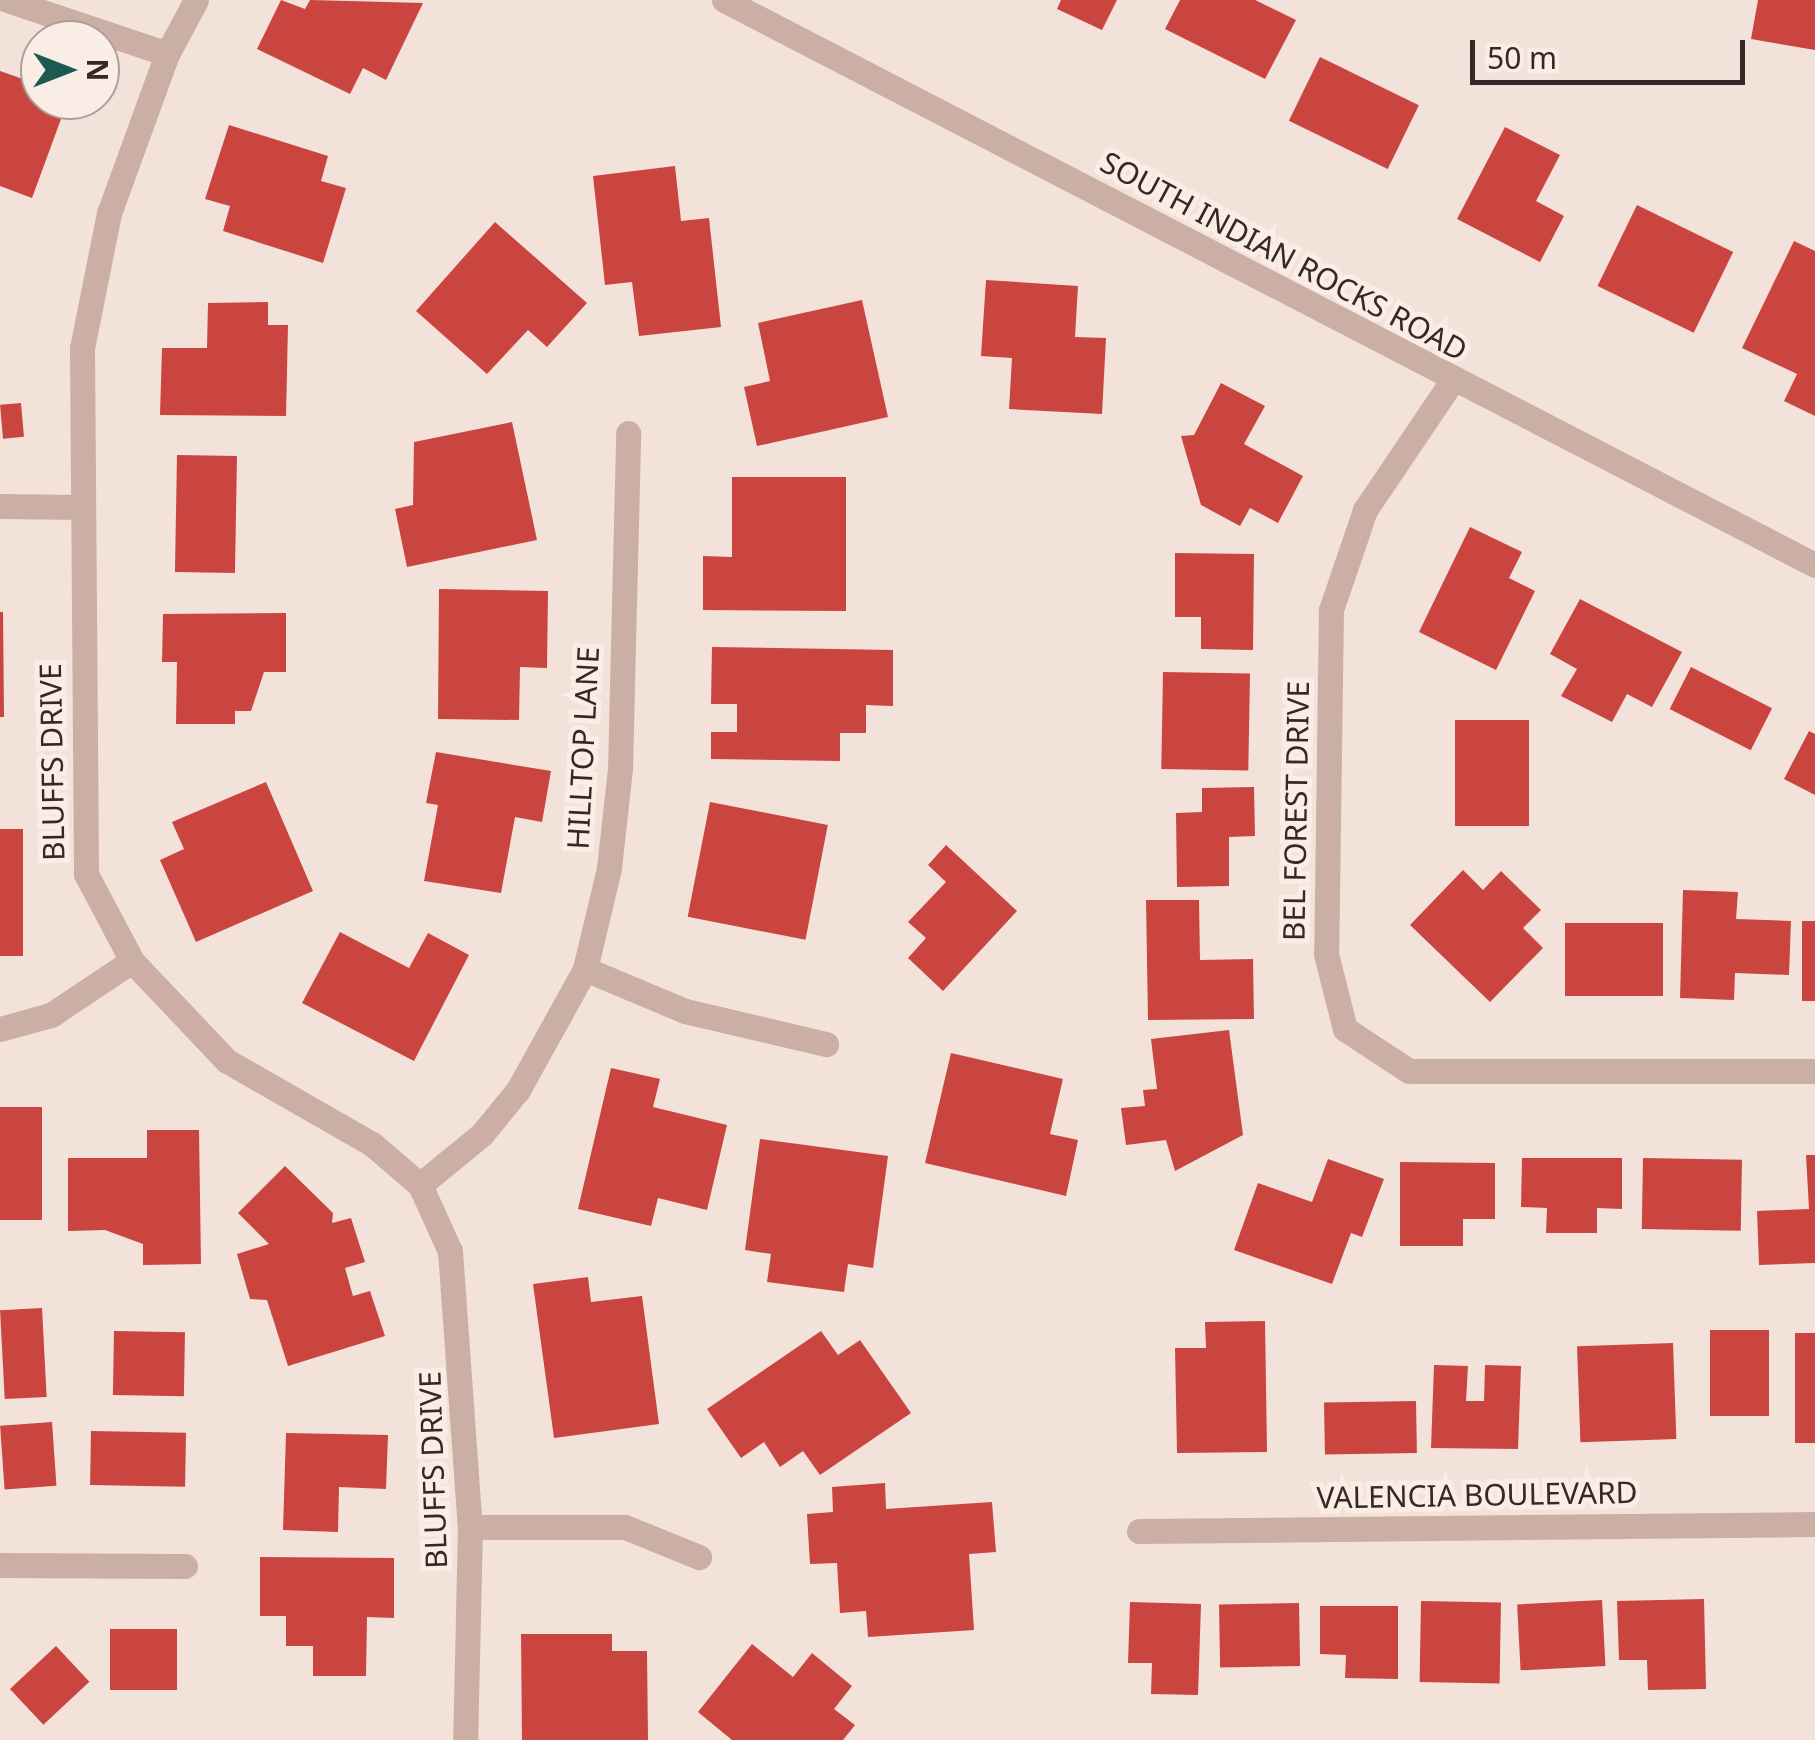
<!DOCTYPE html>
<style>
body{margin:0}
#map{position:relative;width:1815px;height:1740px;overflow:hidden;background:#f2e2da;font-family:"Noto Sans",sans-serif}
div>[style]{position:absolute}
.building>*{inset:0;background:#ca4540;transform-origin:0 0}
.minor>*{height:25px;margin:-12.5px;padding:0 12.5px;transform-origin:12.5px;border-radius:12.5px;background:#cbafa5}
span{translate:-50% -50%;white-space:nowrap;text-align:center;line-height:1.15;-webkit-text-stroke:10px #faede6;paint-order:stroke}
.street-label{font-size:30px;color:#362827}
.north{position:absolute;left:20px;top:20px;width:100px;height:100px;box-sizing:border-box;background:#faede6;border:2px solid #ac9e9a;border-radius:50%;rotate:90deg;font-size:28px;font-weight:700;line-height:40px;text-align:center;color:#362827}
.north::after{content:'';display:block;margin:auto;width:35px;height:45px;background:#1b5951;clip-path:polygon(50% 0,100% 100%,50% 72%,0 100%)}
.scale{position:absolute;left:1470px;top:40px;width:275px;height:45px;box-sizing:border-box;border:5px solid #362827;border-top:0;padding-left:12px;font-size:30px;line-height:35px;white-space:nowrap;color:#362827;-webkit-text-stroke:8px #faede6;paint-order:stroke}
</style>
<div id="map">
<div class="building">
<i style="clip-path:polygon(281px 0,305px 9px,310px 0,423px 3px,386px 80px,363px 68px,350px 94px,257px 49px)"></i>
<i style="clip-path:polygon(1061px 0,1117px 0,1102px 30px,1057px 9px)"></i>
<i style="clip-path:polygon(1180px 0,1255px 0,1296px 20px,1265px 79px,1165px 29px)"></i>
<i style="clip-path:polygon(1758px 0,1815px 0,1815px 50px,1751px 39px)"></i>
<i style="left:1320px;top:57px;width:110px;height:71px;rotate:26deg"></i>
<i style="clip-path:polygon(0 71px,40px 85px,40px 100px,68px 100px,32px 198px,0 186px)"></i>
<i style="clip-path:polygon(229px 125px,328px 156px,321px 181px,346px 188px,323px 263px,223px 231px,230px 206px,205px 199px)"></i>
<i style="clip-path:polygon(1505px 127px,1560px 155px,1536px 201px,1564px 216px,1540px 262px,1457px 219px)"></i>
<i style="clip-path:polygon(675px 166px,681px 221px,709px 218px,721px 327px,639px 336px,632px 282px,605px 285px,593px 176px)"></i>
<i style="left:1637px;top:205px;width:107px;height:90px;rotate:26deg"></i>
<i style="clip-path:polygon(495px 222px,587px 303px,547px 347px,528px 330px,487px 374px,416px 311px)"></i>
<i style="clip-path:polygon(1794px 241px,1815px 251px,1815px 416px,1784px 401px,1797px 374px,1742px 348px)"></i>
<i style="clip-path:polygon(986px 280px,1078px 286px,1075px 337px,1106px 338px,1102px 414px,1009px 409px,1012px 358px,981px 356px)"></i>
<i style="clip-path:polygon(862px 300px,888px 417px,757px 446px,744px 387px,770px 381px,758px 323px)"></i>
<i style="clip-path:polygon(268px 302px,268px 325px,288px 325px,286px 416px,160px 415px,162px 348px,207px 348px,208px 303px)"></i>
<i style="clip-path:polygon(1221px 383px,1265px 406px,1244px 444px,1303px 476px,1278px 523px,1250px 508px,1240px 526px,1201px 505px,1181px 436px,1194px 435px)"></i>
<i style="left:21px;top:403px;width:34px;height:21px;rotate:85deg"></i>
<i style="clip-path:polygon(512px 422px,537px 540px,407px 567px,395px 509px,413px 505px,414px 442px)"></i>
<i style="left:177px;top:455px;width:60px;height:117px;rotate:1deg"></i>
<i style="clip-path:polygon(732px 477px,846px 477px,846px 611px,703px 610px,703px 556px,732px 557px)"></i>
<i style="clip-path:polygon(1470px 527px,1522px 552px,1509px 578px,1535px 591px,1496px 670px,1419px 632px)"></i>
<i style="clip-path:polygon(1175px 553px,1254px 554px,1253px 650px,1201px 649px,1201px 617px,1175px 617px)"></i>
<i style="clip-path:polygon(439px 589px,548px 591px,547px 668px,520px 667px,519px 720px,438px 719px)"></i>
<i style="clip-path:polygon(1580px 599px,1682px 652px,1652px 707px,1627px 694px,1612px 722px,1561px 696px,1577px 669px,1550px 654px)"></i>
<i style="clip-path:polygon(0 612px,3px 612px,4px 717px,0 717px)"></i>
<i style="clip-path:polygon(286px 613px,286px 672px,264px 672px,251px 711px,235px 711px,235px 724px,176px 724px,177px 662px,162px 662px,163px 614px)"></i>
<i style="clip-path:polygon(712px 647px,893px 650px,893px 706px,866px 705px,866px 733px,840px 733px,840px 761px,711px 759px,711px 732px,737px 732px,737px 704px,711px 704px)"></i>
<i style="left:1691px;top:667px;width:91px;height:47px;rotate:27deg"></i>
<i style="left:1163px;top:672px;width:87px;height:97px;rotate:1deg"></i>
<i style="left:1455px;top:720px;width:74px;height:106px"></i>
<i style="clip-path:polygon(1809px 731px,1815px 734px,1815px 795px,1784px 779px)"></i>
<i style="clip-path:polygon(436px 752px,551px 771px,542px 822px,515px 817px,501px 893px,424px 881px,438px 805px,426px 803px)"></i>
<i style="clip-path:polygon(266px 782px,313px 891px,196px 942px,160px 860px,184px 849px,172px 822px)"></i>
<i style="clip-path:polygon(1254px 787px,1255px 836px,1229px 837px,1229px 886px,1177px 887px,1176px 813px,1202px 812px,1202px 788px)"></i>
<i style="left:710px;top:802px;width:120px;height:117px;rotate:11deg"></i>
<i style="left:0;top:829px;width:23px;height:127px"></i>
<i style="clip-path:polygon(946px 845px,1017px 911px,943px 991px,908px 958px,926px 938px,908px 922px,946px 882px,928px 865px)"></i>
<i style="clip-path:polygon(1463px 870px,1483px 890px,1501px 871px,1541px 910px,1523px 928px,1543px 948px,1490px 1002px,1410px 925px)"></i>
<i style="clip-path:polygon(1683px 890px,1738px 892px,1736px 919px,1791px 921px,1789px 975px,1735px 973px,1734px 1000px,1680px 998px)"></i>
<i style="clip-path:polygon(1146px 900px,1199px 900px,1200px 960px,1253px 959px,1254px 1019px,1148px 1020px)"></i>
<i style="left:1802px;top:921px;width:13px;height:80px"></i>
<i style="left:1565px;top:923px;width:98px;height:73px"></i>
<i style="clip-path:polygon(340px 932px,409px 968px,428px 933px,469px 955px,414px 1061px,302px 1003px)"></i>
<i style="clip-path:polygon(1229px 1030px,1243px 1135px,1175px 1171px,1166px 1140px,1126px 1145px,1121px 1108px,1145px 1106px,1143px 1090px,1157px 1089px,1151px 1039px)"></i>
<i style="clip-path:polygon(951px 1053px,1063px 1079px,1050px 1134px,1078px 1140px,1066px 1196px,925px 1163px)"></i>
<i style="clip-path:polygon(611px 1068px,660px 1079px,653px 1107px,727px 1125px,707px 1210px,658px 1198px,651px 1226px,578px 1209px)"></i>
<i style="left:0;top:1107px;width:42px;height:113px"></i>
<i style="clip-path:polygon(147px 1130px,199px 1130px,201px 1264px,143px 1265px,143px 1244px,105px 1230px,68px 1231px,68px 1158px,147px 1158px)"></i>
<i style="clip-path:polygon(760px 1139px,888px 1156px,873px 1268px,848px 1264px,844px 1292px,767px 1282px,771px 1254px,745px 1250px)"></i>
<i style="clip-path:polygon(1806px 1155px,1815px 1155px,1815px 1263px,1759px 1265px,1757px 1211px,1809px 1209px)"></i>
<i style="clip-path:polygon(1522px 1158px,1622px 1158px,1622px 1209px,1597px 1208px,1597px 1233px,1546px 1233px,1547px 1208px,1521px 1207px)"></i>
<i style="left:1643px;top:1158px;width:99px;height:71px;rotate:1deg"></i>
<i style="clip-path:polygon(1328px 1159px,1384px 1179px,1362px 1237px,1351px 1233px,1332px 1284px,1234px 1250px,1258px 1183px,1312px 1202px)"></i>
<i style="clip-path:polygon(1400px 1162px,1495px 1163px,1495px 1219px,1463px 1219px,1463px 1246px,1400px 1246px)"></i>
<i style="clip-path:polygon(285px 1166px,333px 1213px,332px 1223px,351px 1218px,365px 1262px,345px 1268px,353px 1296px,370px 1291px,385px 1336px,288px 1366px,267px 1300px,250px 1299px,237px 1254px,269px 1244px,238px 1213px)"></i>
<i style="clip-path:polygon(588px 1277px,591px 1302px,642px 1296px,659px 1424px,554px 1438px,533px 1284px)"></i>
<i style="left:42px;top:1308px;width:89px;height:42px;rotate:87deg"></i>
<i style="clip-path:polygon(1265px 1321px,1267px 1452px,1177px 1453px,1175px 1348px,1206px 1348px,1205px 1322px)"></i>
<i style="left:1710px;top:1330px;width:59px;height:86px"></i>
<i style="left:114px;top:1331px;width:71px;height:64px;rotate:1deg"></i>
<i style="clip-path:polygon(821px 1331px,838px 1355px,860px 1340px,911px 1413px,820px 1475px,803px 1451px,780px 1467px,764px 1442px,741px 1458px,707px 1409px)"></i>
<i style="left:1795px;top:1333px;width:20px;height:110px"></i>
<i style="left:1673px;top:1343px;width:96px;height:96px;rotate:88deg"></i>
<i style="clip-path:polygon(1434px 1365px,1468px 1366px,1466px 1401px,1484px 1401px,1485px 1365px,1521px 1366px,1518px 1449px,1431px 1448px)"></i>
<i style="left:1416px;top:1401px;width:52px;height:92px;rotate:89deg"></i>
<i style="left:52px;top:1422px;width:64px;height:52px;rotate:86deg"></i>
<i style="left:91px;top:1431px;width:95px;height:54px;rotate:1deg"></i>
<i style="clip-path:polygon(286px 1433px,388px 1435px,386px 1489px,339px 1487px,338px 1532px,283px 1530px)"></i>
<i style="clip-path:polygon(885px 1483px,886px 1509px,992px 1502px,996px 1552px,969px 1554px,974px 1630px,868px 1637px,866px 1611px,840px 1613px,837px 1563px,810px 1564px,807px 1514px,833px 1512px,832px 1487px)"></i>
<i style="clip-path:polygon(260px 1557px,394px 1558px,394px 1618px,367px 1617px,366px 1676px,313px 1676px,313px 1646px,286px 1646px,286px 1616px,260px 1616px)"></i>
<i style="clip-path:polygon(1704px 1599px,1706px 1689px,1648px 1690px,1647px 1660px,1619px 1660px,1617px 1601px)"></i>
<i style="left:1602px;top:1600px;width:66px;height:85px;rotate:87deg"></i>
<i style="left:1421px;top:1601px;width:80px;height:81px;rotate:1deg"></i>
<i style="clip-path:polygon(1130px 1602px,1201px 1604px,1198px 1695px,1151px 1694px,1152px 1663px,1128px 1663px)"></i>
<i style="left:1299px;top:1603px;width:63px;height:80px;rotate:89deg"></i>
<i style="clip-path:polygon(1320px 1606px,1398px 1606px,1398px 1679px,1345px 1678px,1346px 1655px,1320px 1654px)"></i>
<i style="left:177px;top:1629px;width:61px;height:67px;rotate:90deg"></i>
<i style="clip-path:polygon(521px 1634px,612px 1634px,612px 1651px,647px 1651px,648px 1740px,522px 1740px)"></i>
<i style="clip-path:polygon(752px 1644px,793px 1677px,812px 1653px,852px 1686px,834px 1709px,855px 1725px,843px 1740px,732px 1740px,698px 1712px)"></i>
<i style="left:56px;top:1646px;width:49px;height:63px;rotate:47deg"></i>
</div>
<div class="minor">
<i style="left:7px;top:0;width:169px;rotate:18.6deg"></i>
<i style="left:196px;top:0;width:61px;rotate:118.2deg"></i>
<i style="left:167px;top:54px;width:169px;rotate:110deg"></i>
<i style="left:109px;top:213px;width:138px;rotate:101.3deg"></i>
<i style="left:82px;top:348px;width:526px;rotate:89.56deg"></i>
<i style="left:86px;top:874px;width:98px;rotate:62.1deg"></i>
<i style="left:132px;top:961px;width:138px;rotate:46.5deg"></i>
<i style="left:227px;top:1061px;width:167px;rotate:29.8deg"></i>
<i style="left:372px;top:1144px;width:63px;rotate:40.5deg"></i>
<i style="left:420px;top:1185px;width:72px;rotate:65.6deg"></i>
<i style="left:450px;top:1251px;width:277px;rotate:85.9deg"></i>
<i style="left:470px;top:1527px;width:213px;rotate:91.3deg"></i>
<i style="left:724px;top:0;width:1229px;rotate:27.38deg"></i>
<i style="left:1452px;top:381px;width:156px;rotate:124deg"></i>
<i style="left:1365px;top:510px;width:106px;rotate:108.8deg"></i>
<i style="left:1331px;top:610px;width:344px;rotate:90.8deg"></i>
<i style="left:1326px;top:954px;width:77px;rotate:75.8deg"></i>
<i style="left:1345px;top:1029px;width:77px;rotate:33.3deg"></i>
<i style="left:1409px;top:1071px;width:406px"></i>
<i style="left:0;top:506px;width:81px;rotate:0.7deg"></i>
<i style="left:585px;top:969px;width:108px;rotate:22.8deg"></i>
<i style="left:685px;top:1011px;width:145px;rotate:13.2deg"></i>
<i style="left:0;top:1029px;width:53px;rotate:-15.4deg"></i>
<i style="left:51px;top:1015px;width:97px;rotate:-33.7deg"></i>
<i style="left:420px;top:1185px;width:80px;rotate:-39.4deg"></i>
<i style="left:482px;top:1134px;width:57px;rotate:-50.7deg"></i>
<i style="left:518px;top:1090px;width:138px;rotate:-61deg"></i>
<i style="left:585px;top:969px;width:104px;rotate:-76.6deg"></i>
<i style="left:609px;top:868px;width:100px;rotate:-83.7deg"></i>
<i style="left:620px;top:769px;width:336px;rotate:-88.6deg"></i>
<i style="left:470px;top:1527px;width:155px"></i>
<i style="left:625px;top:1527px;width:80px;rotate:22.1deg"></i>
<i style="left:1139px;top:1531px;width:676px;rotate:-0.59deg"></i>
<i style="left:0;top:1565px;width:185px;rotate:0.3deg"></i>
</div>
<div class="street-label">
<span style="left:1284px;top:256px;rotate:28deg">SOUTH INDIAN ROCKS ROAD</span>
<span style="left:583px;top:748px;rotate:-87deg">HILLTOP LANE</span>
<span style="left:52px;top:762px;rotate:-91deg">BLUFFS DRIVE</span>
<span style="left:1296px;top:811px;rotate:-89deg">BEL FOREST DRIVE</span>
<span style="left:433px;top:1470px;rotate:-92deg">BLUFFS DRIVE</span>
<span style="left:1477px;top:1495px;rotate:-1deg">VALENCIA BOULEVARD</span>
</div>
<div class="north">N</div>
<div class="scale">50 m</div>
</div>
